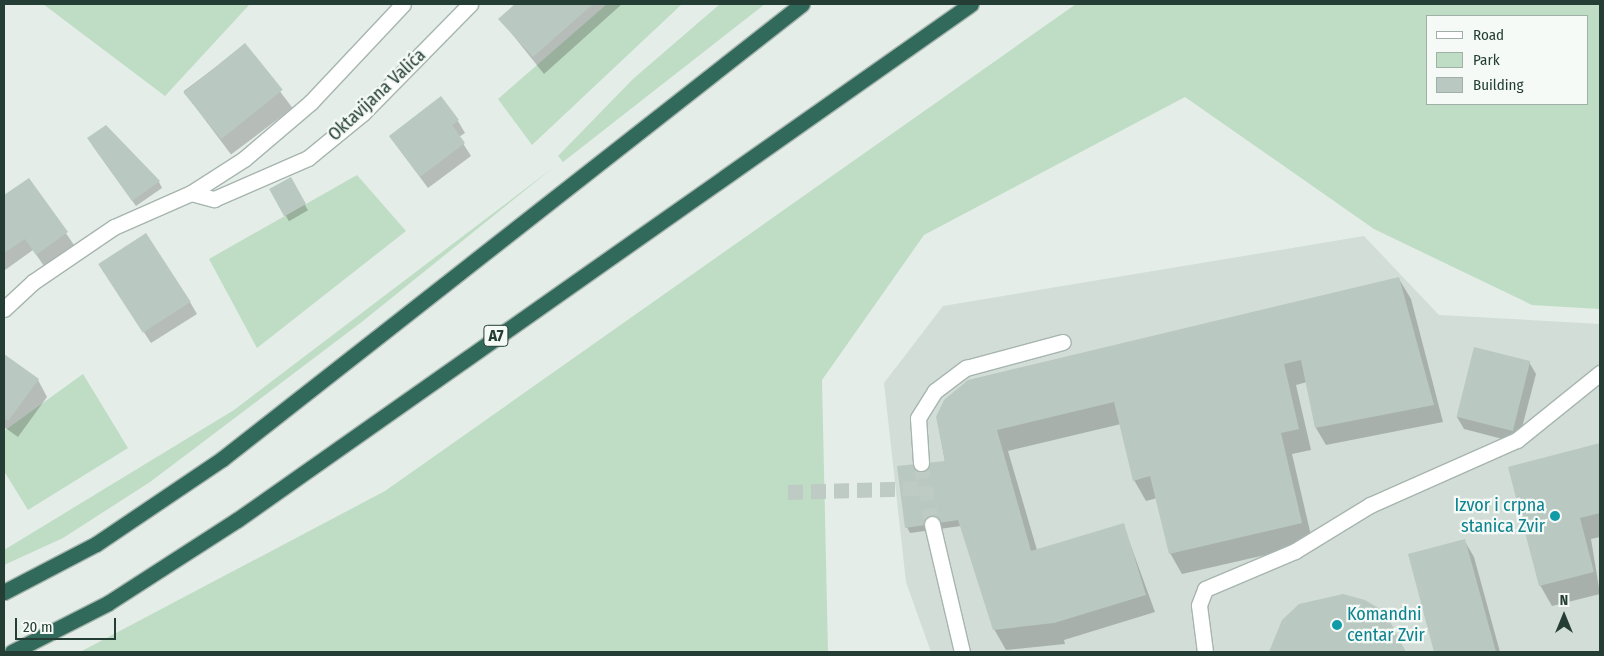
<!DOCTYPE html>
<meta charset="utf-8">
<style>
body{margin:0}
#map{position:relative;width:1604px;height:656px;overflow:hidden;background:#e4ede8;font-family:"Fira Sans Condensed",sans-serif}
div>[style]{position:absolute}
.built>*{inset:0;background:#d2ddd7}
.green>*{inset:0;background:#beddc4}
.shadow>*{inset:0;background:#0003;transform-origin:0 0}
.building>*{inset:0;background:#b9c8c1;transform-origin:0 0}
.minor-tunnel>*{height:15px;margin-top:-7.5px;transform-origin:0;background:repeating-linear-gradient(90deg,#becac4 0 15px,transparent 0 23px)}
.roads{filter:drop-shadow(1px 0 #a7b5af) drop-shadow(-1px 0 #a7b5af) drop-shadow(0 1px #a7b5af) drop-shadow(0 -1px #a7b5af)}
.minor>*{height:15px;margin:-7.5px;padding:0 7.5px;transform-origin:7.5px;border-radius:7.5px;background:#fff}
.highway>*{height:15px;margin:-7.5px;padding:0 7.5px;transform-origin:7.5px;border-radius:7.5px;background:#316a5a}
.dots>*{width:14px;height:14px;translate:-50% -50%;box-sizing:border-box;border:2px solid #f5faf7;border-radius:50%}
span{translate:-50% -50%;white-space:nowrap;text-align:center;line-height:1.15;-webkit-text-stroke:4.5px #f5faf7;paint-order:stroke}
.shield-label span{padding:1px 4px;background:#f5faf7;border:1px solid;border-radius:4px;-webkit-text-stroke-width:0}
.shield-label{font-size:16px;color:#243e35;font-weight:700}
.street-label{font-size:18px;color:#243e35}
.culture-label{font-size:18px;color:#0d838f}
.right{translate:-100% -50%;text-align:right}
.left{translate:0 -50%;text-align:left}
.frame{position:absolute;inset:0;border:5px solid #243e35;pointer-events:none}
.legend{position:absolute;left:1426px;top:15px;width:162px;height:90px;box-sizing:border-box;background:#f5faf7;border:1px solid #a1afa9;margin:0;padding:6px 9px;list-style:none;font-size:15px;color:#243e35}
.legend li{display:flex;align-items:center;gap:10px;height:25px}
.legend b{width:25px;border:1px solid #a1afa9}
.north{position:absolute;left:1539px;top:591px;width:50px;height:50px;-webkit-text-stroke:4px #f5faf7;paint-order:stroke;rotate:0deg;font-size:14px;font-weight:700;line-height:20px;text-align:center;color:#243e35}
.north::after{content:'';display:block;margin:auto;width:18px;height:22px;background:#243e35;clip-path:polygon(50% 0,100% 100%,50% 72%,0 100%)}
.scale{position:absolute;left:15px;top:618px;width:101px;height:22px;box-sizing:border-box;border:2px solid #243e35;border-top:0;padding-left:6px;font-size:15px;line-height:18px;white-space:nowrap;color:#243e35;-webkit-text-stroke:4px #f5faf7;paint-order:stroke}
</style>
<div id="map">
<div class="built">
<i style="clip-path:polygon(1364px 236px,1439px 315px,1600px 324px,1600px 652px,931px 652px,906px 582px,884px 383px,943px 306px)"></i>
</div>
<div class="green">
<i style="clip-path:polygon(43px 4px,250px 4px,165px 96px)"></i>
<i style="clip-path:polygon(607px 4px,682px 4px,532px 145px,498px 99px)"></i>
<i style="clip-path:polygon(720px 4px,765px 4px,563px 162px,558px 156px,633px 79px)"></i>
<i style="clip-path:polygon(evenodd,1076px 4px,1600px 4px,1600px 309px,1532px 305px,1374px 229px,1185px 97px,924px 235px,822px 380px,828px 652px,80px 652px,385px 491px,1076px 4px,1588px 16px,1588px 104px,1428px 104px,1428px 16px,1588px 16px)"></i>
<i style="clip-path:polygon(554px 167px,363px 321px,150px 482px,63px 538px,4px 565px,4px 550px,234px 410px)"></i>
<i style="clip-path:polygon(357px 175px,406px 231px,257px 348px,209px 259px)"></i>
<i style="clip-path:polygon(83px 374px,128px 448px,28px 510px,4px 471px,4px 431px)"></i>
</div>
<div class="shadow">
<i style="clip-path:polygon(517px 4px,622px 4px,544px 74px,500px 19px)"></i>
<i style="left:245px;top:45px;width:79px;height:77px;rotate:53deg"></i>
<i style="clip-path:polygon(458px 121px,465px 133px,459px 137px,471px 156px,428px 188px,390px 137px)"></i>
<i style="clip-path:polygon(92px 145px,159px 182px,162px 188px,136px 206px)"></i>
<i style="clip-path:polygon(29px 179px,74px 245px,44px 266px,33px 250px,5px 270px,4px 197px)"></i>
<i style="left:290px;top:179px;width:36px;height:22px;rotate:60deg"></i>
<i style="clip-path:polygon(107px 276px,190px 302px,197px 314px,151px 343px)"></i>
<i style="clip-path:polygon(1399px 279px,1411px 299px,1443px 422px,1326px 445px,1316px 428px,1307px 382px,1296px 385px,1311px 450px,1292px 454px,1313px 544px,1182px 574px,1170px 553px,1157px 498px,1146px 501px,1134px 480px,1121px 424px,1008px 451px,1037px 550px,1123px 524px,1155px 612px,1064px 640px,1065px 644px,1006px 650px,994px 629px,961px 526px,910px 533px,907px 527px,945px 462px,937px 417px)"></i>
<i style="clip-path:polygon(4px 356px,38px 380px,47px 397px,18px 437px,4px 427px)"></i>
<i style="clip-path:polygon(1529px 362px,1536px 374px,1518px 443px,1464px 429px,1457px 417px)"></i>
<i style="clip-path:polygon(1600px 445px,1600px 537px,1591px 539px,1600px 594px,1552px 606px,1540px 585px,1510px 468px)"></i>
<i style="clip-path:polygon(1464px 540px,1474px 557px,1500px 652px,1436px 652px,1409px 555px)"></i>
<i style="clip-path:polygon(1283px 621px,1391px 626px,1405px 652px,1270px 652px)"></i>
</div>
<div class="building">
<i style="clip-path:polygon(515px 4px,593px 4px,533px 57px,498px 19px)"></i>
<i style="left:245px;top:43px;width:60px;height:79px;rotate:51deg"></i>
<i style="clip-path:polygon(441px 96px,459px 120px,452px 125px,465px 143px,420px 177px,389px 136px)"></i>
<i style="clip-path:polygon(106px 125px,160px 181px,132px 201px,87px 138px)"></i>
<i style="left:291px;top:177px;width:31px;height:25px;rotate:61deg"></i>
<i style="clip-path:polygon(29px 178px,68px 232px,36px 255px,25px 239px,4px 253px,4px 195px)"></i>
<i style="left:146px;top:233px;width:82px;height:57px;rotate:57deg"></i>
<i style="clip-path:polygon(1399px 277px,1434px 405px,1315px 428px,1301px 360px,1284px 364px,1299px 429px,1281px 433px,1302px 523px,1169px 554px,1150px 476px,1133px 481px,1114px 402px,997px 430px,1031px 551px,1124px 523px,1146px 595px,1054px 623px,993px 630px,958px 520px,905px 528px,897px 466px,945px 461px,936px 417px,944px 400px,968px 380px)"></i>
<i style="left:1474px;top:347px;width:58px;height:72px;rotate:14deg"></i>
<i style="clip-path:polygon(4px 354px,39px 379px,8px 421px,4px 418px)"></i>
<i style="clip-path:polygon(1600px 443px,1600px 513px,1580px 518px,1594px 572px,1539px 586px,1508px 467px)"></i>
<i style="clip-path:polygon(1465px 539px,1496px 652px,1434px 652px,1408px 554px)"></i>
<i style="clip-path:polygon(1343px 594px,1365px 600px,1385px 612px,1406px 652px,1269px 652px,1282px 620px,1299px 604px)"></i>
</div>
<div class="minor-tunnel">
<i style="left:921px;top:463px;width:62px;rotate:79.8deg"></i>
<i style="left:788px;top:492px;width:136px;rotate:-1.7deg"></i>
</div>
<div class="roads">
<div class="minor">
<i style="left:191px;top:193px;width:24px;rotate:15deg"></i>
<i style="left:214px;top:199px;width:103px;rotate:-23.6deg"></i>
<i style="left:308px;top:158px;width:71px;rotate:-39.3deg"></i>
<i style="left:363px;top:113px;width:153px;rotate:-45.5deg"></i>
<i style="left:4px;top:309px;width:40px;rotate:-43deg"></i>
<i style="left:33px;top:282px;width:98px;rotate:-34.2deg"></i>
<i style="left:114px;top:227px;width:84px;rotate:-23.8deg"></i>
<i style="left:191px;top:193px;width:63px;rotate:-32.7deg"></i>
<i style="left:244px;top:159px;width:88px;rotate:-40.4deg"></i>
<i style="left:311px;top:102px;width:134px;rotate:-46.8deg"></i>
<i style="left:921px;top:463px;width:45px;rotate:-93.8deg"></i>
<i style="left:918px;top:418px;width:32px;rotate:-58deg"></i>
<i style="left:935px;top:391px;width:39px;rotate:-37deg"></i>
<i style="left:966px;top:368px;width:100px;rotate:-15deg"></i>
<i style="left:932px;top:524px;width:131px;rotate:76.8deg"></i>
<i style="left:1205px;top:652px;width:47px;rotate:-97.3deg"></i>
<i style="left:1199px;top:605px;width:17px;rotate:-69deg"></i>
<i style="left:1205px;top:589px;width:98px;rotate:-22.9deg"></i>
<i style="left:1295px;top:551px;width:88px;rotate:-31.5deg"></i>
<i style="left:1370px;top:505px;width:161px;rotate:-23.9deg"></i>
<i style="left:1517px;top:440px;width:107px;rotate:-38.9deg"></i>
</div>
<div class="highway">
<i style="left:4px;top:592px;width:104px;rotate:-27.6deg"></i>
<i style="left:96px;top:544px;width:152px;rotate:-34deg"></i>
<i style="left:222px;top:459px;width:737px;rotate:-38.11deg"></i>
<i style="left:12px;top:652px;width:108px;rotate:-27deg"></i>
<i style="left:108px;top:603px;width:153px;rotate:-32.8deg"></i>
<i style="left:237px;top:520px;width:897px;rotate:-35.11deg"></i>
</div>
</div>
<div class="dots">
<i style="left:1555px;top:516px;background:#0f9aa8"></i>
<i style="left:1337px;top:625px;background:#0f9aa8"></i>
</div>
<div class="shield-label">
<span style="left:496px;top:336px">A7</span>
</div>
<div class="street-label">
<span style="left:377px;top:95px;rotate:-43deg">Oktavijana Valića</span>
</div>
<div class="culture-label">
<span class="right" style="left:1545px;top:516px">Izvor i crpna<br>stanica Zvir</span>
<span class="left" style="left:1347px;top:625px">Komandni<br>centar Zvir</span>
</div>
<div class="frame"></div>
<ul class="legend">
<li><b style="height:6px;background:#fff"></b>Road</li>
<li><b style="height:14px;background:#beddc4"></b>Park</li>
<li><b style="height:14px;background:#b9c8c1"></b>Building</li>
</ul>
<div class="north">N</div>
<div class="scale">20 m</div>
</div>
